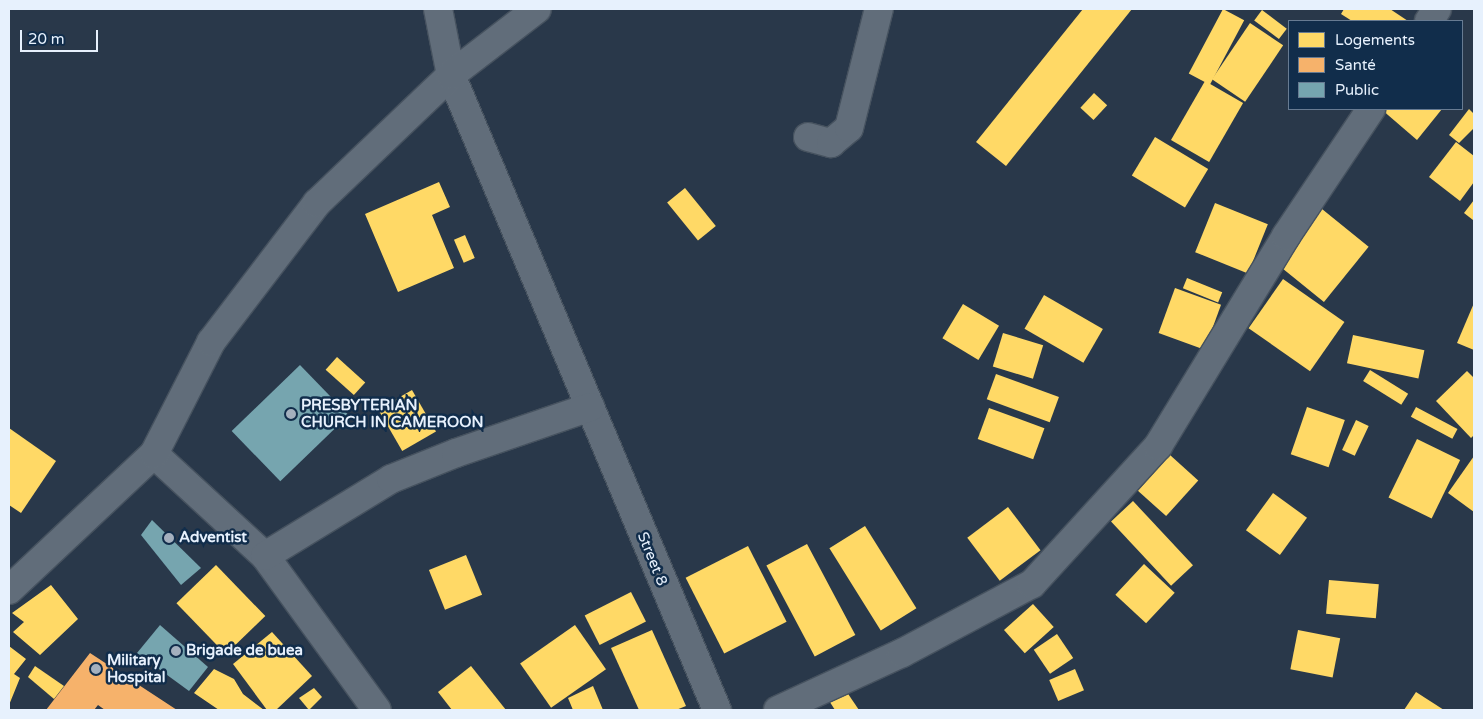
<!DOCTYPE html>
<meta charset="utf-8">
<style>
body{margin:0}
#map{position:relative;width:1483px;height:719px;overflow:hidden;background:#29384a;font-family:"Varela Round",sans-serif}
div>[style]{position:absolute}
.homes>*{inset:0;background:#ffd966;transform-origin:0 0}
.health>*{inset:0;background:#f6b26b}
.public>*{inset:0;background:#76a5af;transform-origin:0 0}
.roads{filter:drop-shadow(1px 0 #46525f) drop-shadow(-1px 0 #46525f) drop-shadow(0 1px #46525f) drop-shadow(0 -1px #46525f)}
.minor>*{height:28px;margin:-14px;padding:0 14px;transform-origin:14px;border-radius:14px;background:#616d7a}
.dots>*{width:14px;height:14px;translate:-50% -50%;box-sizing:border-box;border:2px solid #112d4b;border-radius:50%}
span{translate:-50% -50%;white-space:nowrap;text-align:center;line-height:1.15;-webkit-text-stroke:5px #112d4b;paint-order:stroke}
.poi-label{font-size:15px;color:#e7f1fd;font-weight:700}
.left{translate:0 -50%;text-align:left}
.street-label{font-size:15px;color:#e7f1fd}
.frame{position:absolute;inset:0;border:10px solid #e7f1fd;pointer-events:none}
.legend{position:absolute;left:1288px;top:20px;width:175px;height:90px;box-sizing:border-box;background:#112d4b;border:1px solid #677b92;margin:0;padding:6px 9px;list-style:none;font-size:15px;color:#e7f1fd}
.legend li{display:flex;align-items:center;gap:10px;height:25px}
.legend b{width:25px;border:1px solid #677b92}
.scale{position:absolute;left:20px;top:30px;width:78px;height:22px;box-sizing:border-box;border:2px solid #e7f1fd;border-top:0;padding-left:6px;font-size:15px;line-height:18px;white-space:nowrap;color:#e7f1fd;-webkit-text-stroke:4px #112d4b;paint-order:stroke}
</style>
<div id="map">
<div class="homes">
<i style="clip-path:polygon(1083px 9px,1132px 9px,1006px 166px,976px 142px)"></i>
<i style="left:1223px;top:9px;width:24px;height:73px;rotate:28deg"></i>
<i style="clip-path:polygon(1344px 9px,1390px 9px,1408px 21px,1352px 21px,1341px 14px)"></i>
<i style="left:1262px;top:10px;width:31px;height:13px;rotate:37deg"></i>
<i style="left:1250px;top:23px;width:40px;height:68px;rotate:34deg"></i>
<i style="left:1205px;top:81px;width:44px;height:68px;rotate:30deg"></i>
<i style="left:1094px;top:93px;width:18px;height:20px;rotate:43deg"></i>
<i style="clip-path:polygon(1381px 109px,1442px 109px,1417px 140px)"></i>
<i style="clip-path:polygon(1469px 109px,1474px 114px,1474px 128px,1459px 143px,1449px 135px)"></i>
<i style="left:1155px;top:137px;width:62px;height:45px;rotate:31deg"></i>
<i style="clip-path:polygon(1456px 142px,1474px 156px,1474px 182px,1460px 201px,1429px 177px)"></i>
<i style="clip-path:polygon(439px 182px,450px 207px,432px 215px,454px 268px,398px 292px,365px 214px)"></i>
<i style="left:685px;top:188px;width:49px;height:23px;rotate:51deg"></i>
<i style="clip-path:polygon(1474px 200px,1474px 218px,1473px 220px,1464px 213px)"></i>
<i style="left:1215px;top:203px;width:57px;height:53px;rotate:22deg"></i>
<i style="left:1322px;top:209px;width:60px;height:71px;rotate:39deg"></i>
<i style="left:465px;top:235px;width:25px;height:12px;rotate:67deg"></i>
<i style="left:1187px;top:278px;width:38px;height:11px;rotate:22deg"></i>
<i style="left:1283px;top:279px;width:75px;height:60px;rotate:35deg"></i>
<i style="left:1175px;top:288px;width:49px;height:48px;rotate:20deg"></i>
<i style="left:1044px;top:295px;width:68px;height:39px;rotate:30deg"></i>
<i style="clip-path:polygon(1474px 303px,1474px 350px,1457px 343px)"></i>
<i style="left:963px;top:304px;width:42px;height:40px;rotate:31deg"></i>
<i style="left:1003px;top:333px;width:42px;height:35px;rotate:17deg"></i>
<i style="left:1353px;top:335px;width:73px;height:29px;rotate:12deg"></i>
<i style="left:337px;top:357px;width:38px;height:17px;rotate:42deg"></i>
<i style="left:1370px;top:370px;width:45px;height:13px;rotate:32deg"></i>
<i style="clip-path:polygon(1467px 371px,1474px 378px,1474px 435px,1471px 438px,1436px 401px)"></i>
<i style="left:996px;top:374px;width:67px;height:27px;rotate:20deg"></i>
<i style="left:412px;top:390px;width:48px;height:39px;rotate:60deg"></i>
<i style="left:1307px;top:407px;width:40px;height:50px;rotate:19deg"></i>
<i style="left:1416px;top:407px;width:47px;height:11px;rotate:28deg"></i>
<i style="left:989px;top:408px;width:59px;height:33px;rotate:20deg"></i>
<i style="left:1356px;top:420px;width:14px;height:33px;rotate:25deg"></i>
<i style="clip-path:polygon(9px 428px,56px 461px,21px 513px,9px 505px)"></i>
<i style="left:1417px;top:439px;width:48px;height:65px;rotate:26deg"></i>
<i style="left:1170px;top:455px;width:38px;height:48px;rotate:42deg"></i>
<i style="clip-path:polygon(1474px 456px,1474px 512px,1448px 493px)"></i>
<i style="left:1273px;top:493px;width:42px;height:46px;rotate:36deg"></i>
<i style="left:1133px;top:501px;width:88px;height:30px;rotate:47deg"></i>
<i style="left:1008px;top:507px;width:54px;height:51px;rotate:53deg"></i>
<i style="left:865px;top:526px;width:97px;height:42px;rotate:58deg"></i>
<i style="left:807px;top:544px;width:103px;height:46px;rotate:62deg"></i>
<i style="left:748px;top:546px;width:85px;height:70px;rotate:63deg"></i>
<i style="left:466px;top:555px;width:43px;height:40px;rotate:68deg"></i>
<i style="left:1144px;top:564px;width:42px;height:42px;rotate:43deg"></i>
<i style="left:216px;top:565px;width:71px;height:55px;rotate:46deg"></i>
<i style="left:1329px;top:580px;width:50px;height:34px;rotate:5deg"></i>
<i style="clip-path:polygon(51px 585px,78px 619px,40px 655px,13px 632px,24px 622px,12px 613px)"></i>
<i style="left:631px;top:592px;width:33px;height:52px;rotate:63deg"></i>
<i style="left:1033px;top:604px;width:31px;height:39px;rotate:48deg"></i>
<i style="left:575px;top:625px;width:54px;height:67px;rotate:55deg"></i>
<i style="clip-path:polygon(652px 630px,686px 706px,676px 710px,639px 710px,611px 648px)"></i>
<i style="left:1298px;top:630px;width:43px;height:40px;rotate:11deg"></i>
<i style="clip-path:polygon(272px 632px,312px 676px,276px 710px,267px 710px,233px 664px)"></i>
<i style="left:1057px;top:634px;width:29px;height:28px;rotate:56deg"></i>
<i style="clip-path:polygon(9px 646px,26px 659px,14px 674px,20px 678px,9px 705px)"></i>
<i style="clip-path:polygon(35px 666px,64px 686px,54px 699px,28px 677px)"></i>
<i style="clip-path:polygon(471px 666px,506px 710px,452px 710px,438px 692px)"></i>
<i style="clip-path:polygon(214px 669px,234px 679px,243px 694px,264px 710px,219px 710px,194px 693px)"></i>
<i style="left:1075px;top:669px;width:23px;height:28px;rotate:67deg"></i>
<i style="clip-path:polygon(842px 685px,859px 710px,835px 710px,826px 696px)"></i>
<i style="clip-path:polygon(593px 686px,603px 710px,573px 710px,568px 698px)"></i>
<i style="clip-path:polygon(314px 688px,322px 697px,309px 710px,299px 698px)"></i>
<i style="clip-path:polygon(1416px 692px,1444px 710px,1404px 710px)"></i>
</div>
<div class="health">
<i style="clip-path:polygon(90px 653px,177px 710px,105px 710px,98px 705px,94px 710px,46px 710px)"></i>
</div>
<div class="public">
<i style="left:300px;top:365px;width:70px;height:95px;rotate:46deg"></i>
<i style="clip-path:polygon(152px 520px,201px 568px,181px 585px,141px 535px)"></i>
<i style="clip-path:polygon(160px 625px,208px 667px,189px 691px,137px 653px)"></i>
</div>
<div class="roads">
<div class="minor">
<i style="left:438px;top:9px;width:67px;rotate:78.9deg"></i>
<i style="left:451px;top:75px;width:688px;rotate:67.27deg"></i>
<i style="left:1429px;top:21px;width:14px;rotate:-56deg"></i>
<i style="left:808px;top:137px;width:24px;rotate:15deg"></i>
<i style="left:831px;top:143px;width:23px;rotate:-40deg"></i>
<i style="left:849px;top:128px;width:123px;rotate:-75.9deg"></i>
<i style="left:154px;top:454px;width:151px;rotate:42.6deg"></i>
<i style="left:265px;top:556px;width:190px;rotate:54deg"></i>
<i style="left:265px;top:556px;width:148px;rotate:-31.4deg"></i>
<i style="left:391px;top:479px;width:70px;rotate:-21.8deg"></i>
<i style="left:456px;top:453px;width:142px;rotate:-18.9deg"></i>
<i style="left:9px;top:590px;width:199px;rotate:-43.2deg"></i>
<i style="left:154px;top:454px;width:126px;rotate:-63deg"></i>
<i style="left:211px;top:342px;width:175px;rotate:-52.7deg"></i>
<i style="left:317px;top:203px;width:185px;rotate:-43.7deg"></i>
<i style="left:451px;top:75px;width:108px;rotate:-37.5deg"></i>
<i style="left:778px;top:710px;width:136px;rotate:-24.7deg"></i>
<i style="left:902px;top:653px;width:147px;rotate:-28deg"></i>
<i style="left:1032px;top:584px;width:187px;rotate:-47.6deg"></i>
<i style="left:1158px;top:446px;width:246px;rotate:-58.6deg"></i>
<i style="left:1286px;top:236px;width:153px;rotate:-56.2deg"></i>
</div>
</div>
<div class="dots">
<i style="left:291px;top:414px;background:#a4b0be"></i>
<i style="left:169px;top:538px;background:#a4b0be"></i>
<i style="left:176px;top:651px;background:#a4b0be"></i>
<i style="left:96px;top:669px;background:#a4b0be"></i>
</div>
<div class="poi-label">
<span class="left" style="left:301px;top:414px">PRESBYTERIAN<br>CHURCH IN CAMEROON</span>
<span class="left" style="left:179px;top:538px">Adventist</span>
<span class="left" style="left:186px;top:651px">Brigade de buea</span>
<span class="left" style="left:107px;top:669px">Military<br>Hospital</span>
</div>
<div class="street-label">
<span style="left:652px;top:559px;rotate:68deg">Street 8</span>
</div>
<div class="frame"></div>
<ul class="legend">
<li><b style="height:14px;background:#ffd966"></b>Logements</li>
<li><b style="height:14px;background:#f6b26b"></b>Santé</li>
<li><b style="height:14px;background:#76a5af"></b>Public</li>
</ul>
<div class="scale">20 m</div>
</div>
